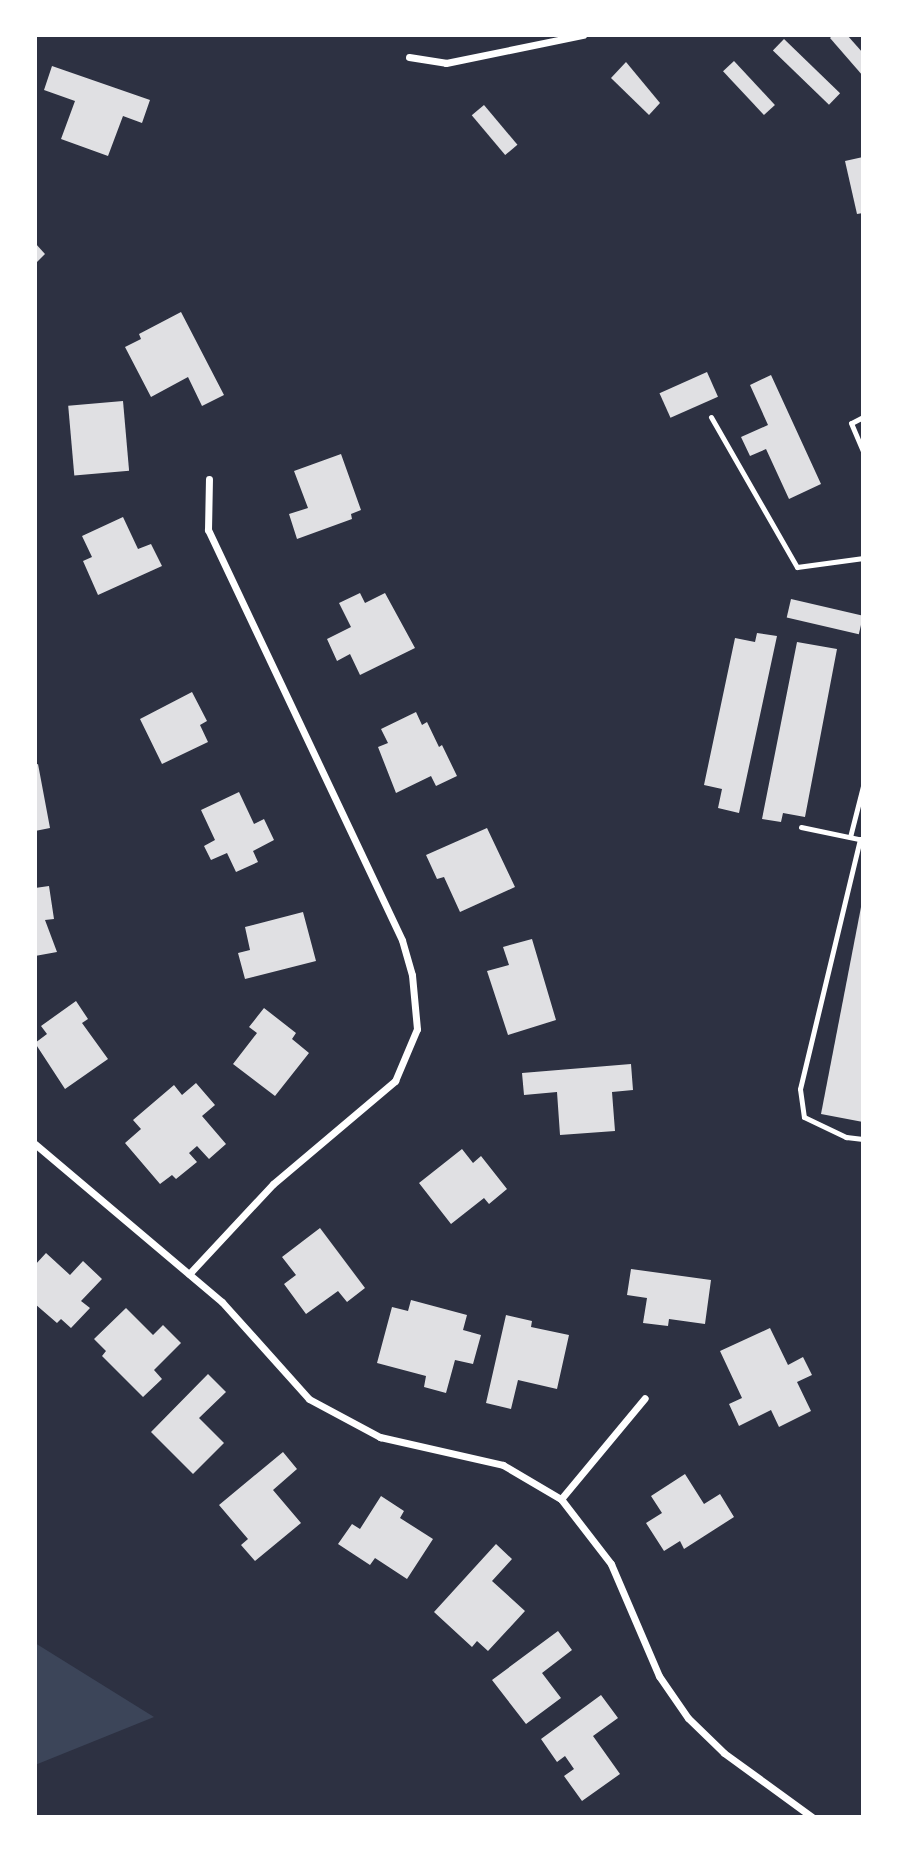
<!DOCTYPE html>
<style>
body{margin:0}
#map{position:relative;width:898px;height:1852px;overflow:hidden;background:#2d3142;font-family:Roboto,sans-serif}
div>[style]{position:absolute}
.green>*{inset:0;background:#3c4559}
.building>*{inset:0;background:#e0e0e3;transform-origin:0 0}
.service>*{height:5px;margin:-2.5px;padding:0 2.5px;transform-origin:2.5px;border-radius:2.5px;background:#fff}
.minor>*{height:7px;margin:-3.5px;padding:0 3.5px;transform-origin:3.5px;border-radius:3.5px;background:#fff}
span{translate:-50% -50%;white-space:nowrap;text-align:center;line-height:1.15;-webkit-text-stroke:5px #fff;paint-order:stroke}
.frame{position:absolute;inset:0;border:37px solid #fff;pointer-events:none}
</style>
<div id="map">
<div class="green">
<i style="clip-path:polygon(35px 1643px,154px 1717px,35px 1765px)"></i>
</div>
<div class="building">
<i style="clip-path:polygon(833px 35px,847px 35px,863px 53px,863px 76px,830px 38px)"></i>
<i style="left:784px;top:39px;width:78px;height:16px;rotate:44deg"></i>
<i style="left:734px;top:61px;width:60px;height:15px;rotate:47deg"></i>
<i style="clip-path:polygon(626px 62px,660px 103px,649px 115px,611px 78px)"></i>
<i style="clip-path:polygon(52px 66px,150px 100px,142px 123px,123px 116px,108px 156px,61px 139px,75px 101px,44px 90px)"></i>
<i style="left:484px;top:105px;width:52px;height:16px;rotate:50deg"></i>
<i style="clip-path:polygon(863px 157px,863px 213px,857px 214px,845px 161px)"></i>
<i style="clip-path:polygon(35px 243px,45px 254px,35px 264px)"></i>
<i style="clip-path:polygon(181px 312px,224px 395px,202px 406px,188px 377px,151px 397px,125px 347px,141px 339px,139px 334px)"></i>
<i style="left:707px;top:372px;width:27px;height:52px;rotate:66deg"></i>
<i style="clip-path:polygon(771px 375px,821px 484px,789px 499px,766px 449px,750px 456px,741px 437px,768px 425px,750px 385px)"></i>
<i style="left:123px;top:401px;width:70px;height:55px;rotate:85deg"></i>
<i style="clip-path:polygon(341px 454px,361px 510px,351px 514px,352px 519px,297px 539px,289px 514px,308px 508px,294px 471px)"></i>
<i style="clip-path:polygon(123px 517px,138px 549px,151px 544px,162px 566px,98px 595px,83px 561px,92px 557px,82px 536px)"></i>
<i style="clip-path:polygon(360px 593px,365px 603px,385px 593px,415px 648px,360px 675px,350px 654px,337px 661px,327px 639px,351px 627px,339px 603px)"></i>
<i style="left:791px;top:599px;width:74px;height:19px;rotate:13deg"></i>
<i style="clip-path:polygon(757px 633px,777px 636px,739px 813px,718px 808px,722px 789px,704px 785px,735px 638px,755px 642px)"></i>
<i style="clip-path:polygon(797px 642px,837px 649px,805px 817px,783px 813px,781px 822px,762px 819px)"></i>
<i style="clip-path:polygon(192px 692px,207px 721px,200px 725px,208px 742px,162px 764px,140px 719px)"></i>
<i style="clip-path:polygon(416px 712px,422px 725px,427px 722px,439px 747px,442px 745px,457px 776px,436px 786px,431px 776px,396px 793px,378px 747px,388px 743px,381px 729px)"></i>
<i style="clip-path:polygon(38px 764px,50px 828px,35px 831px,35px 765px)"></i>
<i style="clip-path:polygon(239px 792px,254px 824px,264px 819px,274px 840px,253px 851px,258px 862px,236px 872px,227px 853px,211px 860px,204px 846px,215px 840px,201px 810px)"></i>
<i style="clip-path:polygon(487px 828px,515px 887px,460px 912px,444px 877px,437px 879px,426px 855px)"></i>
<i style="clip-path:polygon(49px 886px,54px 919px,45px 920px,57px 952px,35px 956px,35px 888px)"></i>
<i style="clip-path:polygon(862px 902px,863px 902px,863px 1122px,821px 1114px)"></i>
<i style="clip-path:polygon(303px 912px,316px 961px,245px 979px,238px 953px,250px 950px,245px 927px)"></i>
<i style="clip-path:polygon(532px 939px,556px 1020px,508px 1035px,487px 971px,509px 965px,503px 947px)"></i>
<i style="clip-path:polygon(76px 1001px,88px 1019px,82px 1023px,108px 1059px,65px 1089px,35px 1043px,47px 1034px,41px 1026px)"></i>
<i style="clip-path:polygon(264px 1008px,296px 1033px,292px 1039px,309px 1053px,275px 1096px,233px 1064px,257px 1033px,249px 1027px)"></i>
<i style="clip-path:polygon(631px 1064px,633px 1090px,612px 1092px,615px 1131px,560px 1135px,557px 1092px,524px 1095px,522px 1073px)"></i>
<i style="clip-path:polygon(196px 1083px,215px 1105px,202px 1116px,226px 1144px,209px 1159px,197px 1146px,189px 1153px,197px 1162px,176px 1179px,172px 1175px,160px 1184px,125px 1143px,141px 1129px,133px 1120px,174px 1085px,182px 1095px)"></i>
<i style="clip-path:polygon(462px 1149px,473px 1163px,481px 1156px,507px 1189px,489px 1204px,484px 1198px,451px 1224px,419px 1183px)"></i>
<i style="clip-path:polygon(320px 1228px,365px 1288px,347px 1302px,338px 1291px,306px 1314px,284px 1284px,296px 1275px,282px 1257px)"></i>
<i style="clip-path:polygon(46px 1253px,70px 1275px,83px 1261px,102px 1279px,81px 1301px,90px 1308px,71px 1328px,61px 1319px,57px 1323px,35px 1304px,35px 1265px)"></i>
<i style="clip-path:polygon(631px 1269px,711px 1280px,705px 1324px,669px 1319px,668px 1326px,643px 1323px,647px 1298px,627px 1295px)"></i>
<i style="clip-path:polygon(411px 1300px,467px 1315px,463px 1330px,481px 1335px,473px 1364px,455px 1360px,446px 1393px,424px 1387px,426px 1376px,377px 1363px,392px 1307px,408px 1311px)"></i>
<i style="clip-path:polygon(126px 1308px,153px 1335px,163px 1325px,181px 1343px,154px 1370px,162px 1379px,143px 1397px,102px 1356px,106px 1351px,94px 1339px)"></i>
<i style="clip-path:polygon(506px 1315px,532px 1321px,531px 1327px,569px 1335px,557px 1389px,518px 1380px,511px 1409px,486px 1403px)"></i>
<i style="clip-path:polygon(770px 1328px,788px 1365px,803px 1357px,812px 1375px,797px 1382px,811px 1411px,779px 1427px,771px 1410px,739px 1426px,729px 1404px,742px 1398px,720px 1351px)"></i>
<i style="clip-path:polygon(208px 1374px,226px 1392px,199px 1418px,224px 1443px,193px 1474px,151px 1432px)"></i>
<i style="clip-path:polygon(283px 1452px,297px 1469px,273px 1490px,301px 1523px,255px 1561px,241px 1545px,248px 1539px,219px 1505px)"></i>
<i style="clip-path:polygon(685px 1474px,704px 1504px,720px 1494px,734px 1517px,684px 1549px,680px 1541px,664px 1551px,646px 1523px,662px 1513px,651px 1496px)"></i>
<i style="clip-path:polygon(381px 1496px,404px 1511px,400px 1518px,433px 1539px,407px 1579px,375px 1558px,370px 1565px,338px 1544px,352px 1524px,360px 1529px)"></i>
<i style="clip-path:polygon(496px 1544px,512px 1559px,492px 1581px,525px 1611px,488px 1651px,477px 1641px,472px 1647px,434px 1612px)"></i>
<i style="clip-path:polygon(558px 1631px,572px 1650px,542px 1673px,561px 1698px,526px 1724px,492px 1680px)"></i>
<i style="clip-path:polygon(601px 1695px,618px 1718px,593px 1736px,620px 1774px,582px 1801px,564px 1776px,574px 1769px,565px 1756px,557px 1762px,541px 1739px)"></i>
</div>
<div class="service">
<i style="left:711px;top:417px;width:173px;rotate:60.2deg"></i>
<i style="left:797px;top:567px;width:67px;rotate:-7.8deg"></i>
<i style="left:863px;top:417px;width:13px;rotate:153deg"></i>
<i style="left:851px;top:423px;width:30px;rotate:67deg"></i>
<i style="left:801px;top:827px;width:63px;rotate:11.8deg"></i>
<i style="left:850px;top:837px;width:53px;rotate:-75.7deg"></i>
<i style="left:860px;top:839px;width:257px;rotate:103.5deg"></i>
<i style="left:800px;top:1089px;width:28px;rotate:82deg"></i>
<i style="left:804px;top:1117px;width:47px;rotate:25.5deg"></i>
<i style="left:846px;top:1137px;width:17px;rotate:7deg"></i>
</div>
<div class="minor">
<i style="left:409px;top:57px;width:37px;rotate:9deg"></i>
<i style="left:446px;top:63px;width:140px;rotate:-11.6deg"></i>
<i style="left:35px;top:1144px;width:245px;rotate:40.2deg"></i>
<i style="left:222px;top:1302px;width:130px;rotate:48.1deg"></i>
<i style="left:309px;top:1399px;width:81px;rotate:28.2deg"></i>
<i style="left:380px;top:1437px;width:126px;rotate:12.8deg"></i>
<i style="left:503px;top:1465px;width:67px;rotate:30.4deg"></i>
<i style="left:561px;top:1499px;width:82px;rotate:52.4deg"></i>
<i style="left:611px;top:1564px;width:122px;rotate:66.8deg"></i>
<i style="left:659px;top:1676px;width:51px;rotate:55.4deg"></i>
<i style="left:688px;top:1718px;width:50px;rotate:44.2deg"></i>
<i style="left:724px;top:1753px;width:109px;rotate:36deg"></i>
<i style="left:189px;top:1274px;width:123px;rotate:-47deg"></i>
<i style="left:273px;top:1184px;width:160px;rotate:-40.2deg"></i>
<i style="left:395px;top:1081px;width:56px;rotate:-67.1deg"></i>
<i style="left:417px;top:1029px;width:54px;rotate:-95.3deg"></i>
<i style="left:412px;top:975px;width:36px;rotate:-106deg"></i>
<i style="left:402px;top:940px;width:454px;rotate:-115.3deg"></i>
<i style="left:208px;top:530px;width:51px;rotate:-88.9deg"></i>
<i style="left:561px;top:1499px;width:131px;rotate:-50.3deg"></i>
</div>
<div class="frame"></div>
</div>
